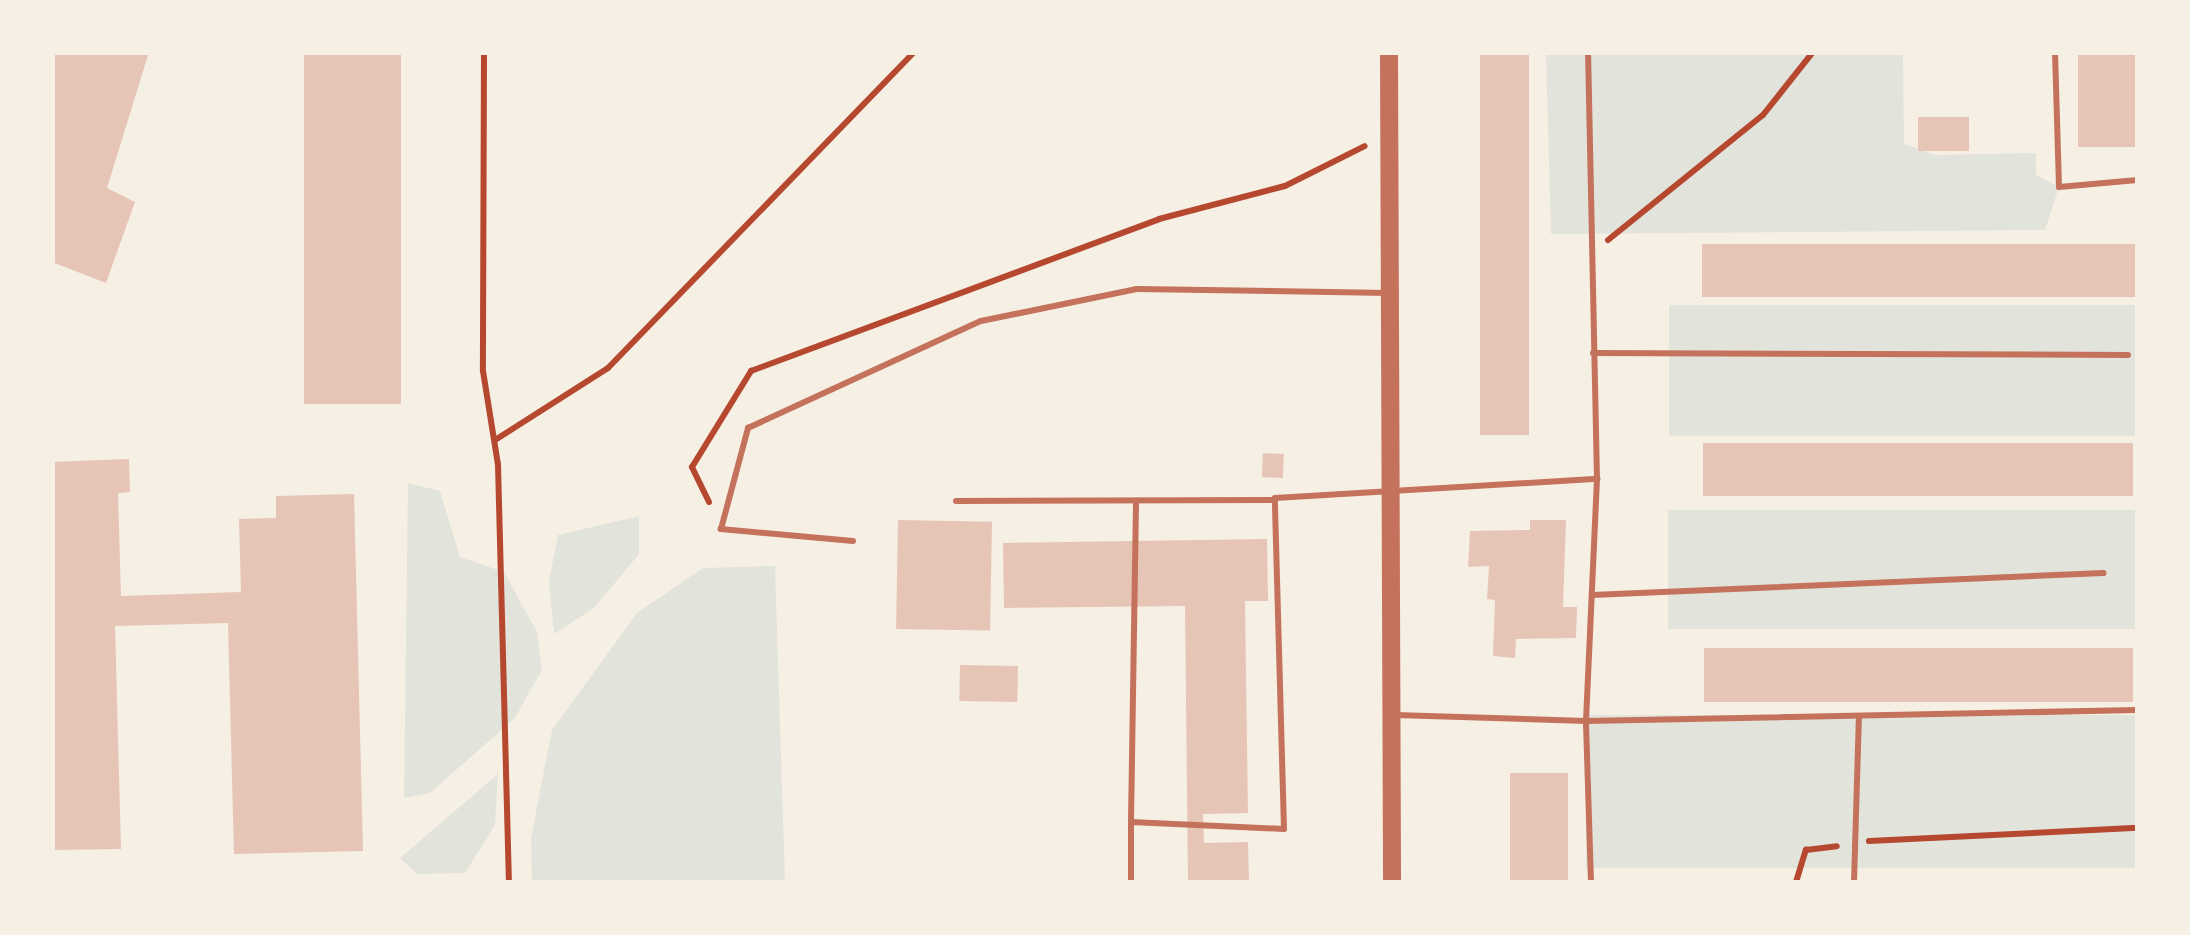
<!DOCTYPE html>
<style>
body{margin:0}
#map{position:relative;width:2190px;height:935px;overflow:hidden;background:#f6efe4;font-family:"Exo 2",sans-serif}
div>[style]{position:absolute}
.green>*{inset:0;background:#e2e4dc;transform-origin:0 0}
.building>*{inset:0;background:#e6c5b7;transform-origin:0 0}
.path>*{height:6px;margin:-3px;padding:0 3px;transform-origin:3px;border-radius:3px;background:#b5482f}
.service>*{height:6px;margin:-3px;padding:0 3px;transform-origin:3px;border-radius:3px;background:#c5725c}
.tertiary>*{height:18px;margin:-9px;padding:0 9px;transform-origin:9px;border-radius:9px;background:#c5725c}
span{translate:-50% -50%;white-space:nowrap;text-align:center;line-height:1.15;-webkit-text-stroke:8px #f6efe4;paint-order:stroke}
.frame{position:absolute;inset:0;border:55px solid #f6efe4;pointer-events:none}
</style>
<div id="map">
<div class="green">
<i style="clip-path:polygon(1546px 53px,2018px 53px,1903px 54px,1904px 144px,1935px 155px,2036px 153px,2036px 175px,2059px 187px,2045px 230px,1551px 234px)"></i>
<i style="left:1669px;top:305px;width:468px;height:131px"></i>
<i style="clip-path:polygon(408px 483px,440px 491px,460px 557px,504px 572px,537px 632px,542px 670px,515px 718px,430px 793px,404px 798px)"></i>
<i style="left:2137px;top:510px;width:119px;height:469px;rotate:90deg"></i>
<i style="clip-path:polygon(639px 516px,639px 554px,594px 608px,554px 634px,549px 582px,558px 535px)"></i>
<i style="clip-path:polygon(775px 566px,785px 882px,532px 882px,531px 838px,552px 730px,637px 613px,703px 568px)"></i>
<i style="left:2137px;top:715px;width:153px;height:551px;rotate:90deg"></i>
<i style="clip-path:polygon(498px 774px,495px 825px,465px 873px,417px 874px,400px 858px)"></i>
</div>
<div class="building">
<i style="clip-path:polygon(52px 52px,149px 52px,107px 188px,135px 202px,106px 283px,52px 262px)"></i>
<i style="left:304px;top:52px;width:97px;height:352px"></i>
<i style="left:1480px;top:52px;width:49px;height:383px"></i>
<i style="left:2078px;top:52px;width:60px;height:95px"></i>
<i style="left:1918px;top:117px;width:51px;height:34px"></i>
<i style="left:1702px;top:244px;width:435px;height:53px"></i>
<i style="left:2133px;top:443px;width:53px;height:430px;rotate:90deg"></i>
<i style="left:1263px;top:453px;width:21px;height:24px;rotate:3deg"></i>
<i style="clip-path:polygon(129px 459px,130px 492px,118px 493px,121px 596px,241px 592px,239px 519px,276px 518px,276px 496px,354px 494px,363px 851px,234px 854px,228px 623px,115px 626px,121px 849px,52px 850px,52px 462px)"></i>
<i style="left:898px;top:520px;width:94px;height:109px;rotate:1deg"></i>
<i style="clip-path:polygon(1530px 520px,1566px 520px,1563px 607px,1577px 607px,1576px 638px,1516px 639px,1515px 658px,1493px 656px,1495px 600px,1487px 599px,1489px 566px,1468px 567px,1470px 531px,1530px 530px)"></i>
<i style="clip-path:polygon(1267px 539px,1268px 601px,1245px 601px,1248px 813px,1203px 814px,1204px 843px,1248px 842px,1249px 882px,1188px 882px,1185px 606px,1004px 608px,1003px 543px)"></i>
<i style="left:2133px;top:648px;width:54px;height:429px;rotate:90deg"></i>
<i style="left:960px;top:665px;width:58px;height:36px;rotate:1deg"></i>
<i style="left:1510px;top:773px;width:58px;height:109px"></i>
</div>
<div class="path">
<i style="left:484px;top:52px;width:319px;rotate:90.2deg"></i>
<i style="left:483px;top:371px;width:95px;rotate:80.9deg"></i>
<i style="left:498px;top:465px;width:417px;rotate:88.5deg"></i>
<i style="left:1608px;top:240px;width:199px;rotate:-38.9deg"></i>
<i style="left:1763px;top:115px;width:80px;rotate:-51.6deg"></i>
<i style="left:495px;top:440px;width:134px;rotate:-32.5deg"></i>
<i style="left:608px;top:368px;width:440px;rotate:-45.9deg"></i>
<i style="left:709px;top:502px;width:39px;rotate:-116deg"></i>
<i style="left:692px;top:467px;width:113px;rotate:-58.4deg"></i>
<i style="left:751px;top:371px;width:435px;rotate:-20.4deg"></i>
<i style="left:1159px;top:219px;width:130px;rotate:-14.7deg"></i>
<i style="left:1285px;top:186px;width:89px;rotate:-26.6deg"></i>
<i style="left:1869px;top:841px;width:269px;rotate:-2.8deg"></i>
<i style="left:1796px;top:882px;width:34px;rotate:-73deg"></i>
<i style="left:1806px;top:850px;width:31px;rotate:-7deg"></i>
</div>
<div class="service">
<i style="left:2055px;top:52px;width:135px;rotate:88.3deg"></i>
<i style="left:2059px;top:187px;width:79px;rotate:-5.1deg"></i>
<i style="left:1593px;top:353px;width:535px;rotate:0.21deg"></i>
<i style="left:956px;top:501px;width:319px;rotate:-0.2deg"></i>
<i style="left:853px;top:541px;width:133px;rotate:-174.8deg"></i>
<i style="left:721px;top:529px;width:105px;rotate:-75deg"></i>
<i style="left:748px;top:428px;width:256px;rotate:-24.7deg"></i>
<i style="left:981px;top:321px;width:159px;rotate:-11.6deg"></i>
<i style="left:1137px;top:289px;width:252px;rotate:0.9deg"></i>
<i style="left:1592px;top:595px;width:512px;rotate:-2.46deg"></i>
<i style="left:1395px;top:715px;width:191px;rotate:1.8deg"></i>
<i style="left:1586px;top:721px;width:242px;rotate:-87.4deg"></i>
<i style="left:1131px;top:822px;width:319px;rotate:-89.1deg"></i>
<i style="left:1131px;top:882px;width:60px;rotate:-90deg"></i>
<i style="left:1131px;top:822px;width:153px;rotate:2.6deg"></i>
<i style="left:1284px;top:829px;width:331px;rotate:-91.6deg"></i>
<i style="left:1275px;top:498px;width:323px;rotate:-3.4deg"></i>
<i style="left:1597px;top:479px;width:427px;rotate:-91.2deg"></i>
<i style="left:1591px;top:882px;width:161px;rotate:-91.8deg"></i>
<i style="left:1586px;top:721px;width:552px;rotate:-1.14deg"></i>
<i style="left:1854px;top:882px;width:166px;rotate:-88.3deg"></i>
</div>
<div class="tertiary">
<i style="left:1389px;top:52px;width:830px;rotate:89.79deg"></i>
</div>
<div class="frame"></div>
</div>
